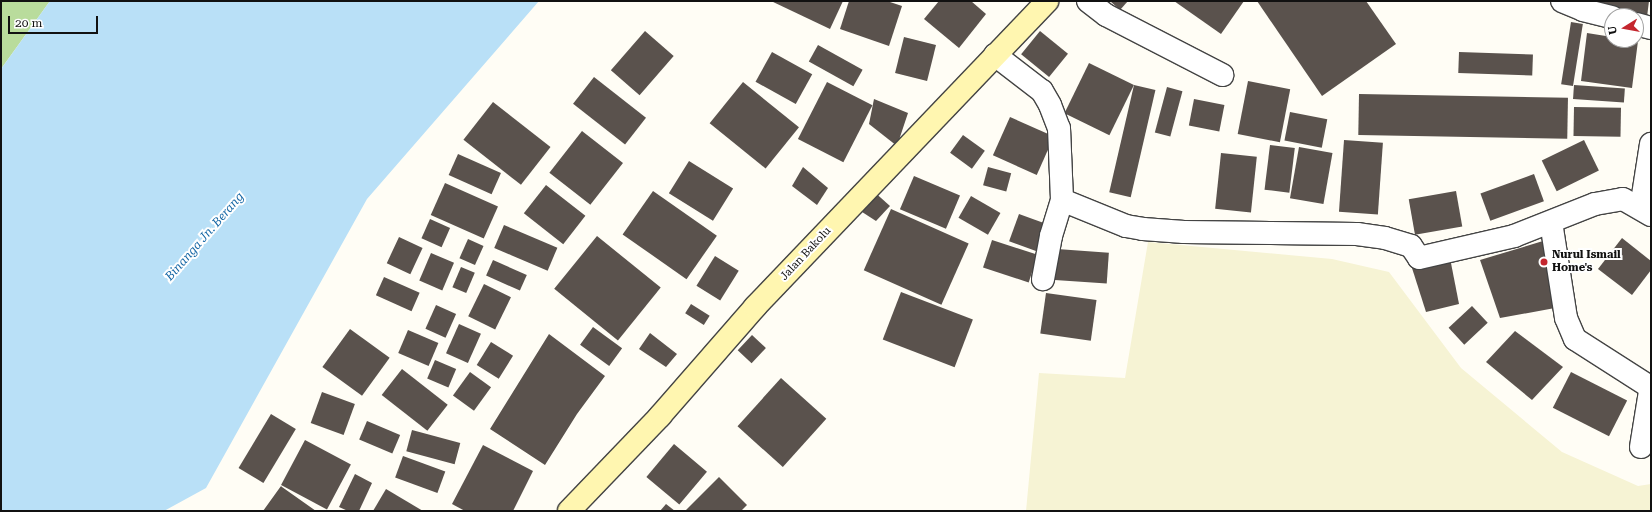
<!DOCTYPE html>
<style>
body{margin:0}
#map{position:relative;width:1652px;height:512px;overflow:hidden;background:#fffdf5;font-family:"Roboto Serif",serif}
div>[style]{position:absolute}
.farmland>*{inset:0;background:#f6f3d4}
.forest>*{inset:0;background:#b9dc9c}
.water>*{inset:0;background:#b9e0f7}
.building>*{inset:0;background:#5a524d;transform-origin:0 0}
.roads{filter:drop-shadow(1px 0 #444) drop-shadow(-1px 0 #444) drop-shadow(0 1px #444) drop-shadow(0 -1px #444)}
.minor>*{height:22px;margin:-11px;padding:0 11px;transform-origin:11px;border-radius:11px;background:#fff}
.secondary>*{height:22px;margin:-11px;padding:0 11px;transform-origin:11px;border-radius:11px;background:#fff6b0}
.dots>*{width:11px;height:11px;translate:-50% -50%;box-sizing:border-box;border:2px solid #fff;border-radius:50%}
span{translate:-50% -50%;white-space:nowrap;text-align:center;line-height:1.15;-webkit-text-stroke:4px #fff;paint-order:stroke}
.street-label{font-size:11px;color:#111}
.poi-label{font-size:11px;color:#111;font-weight:700}
.left{translate:0 -50%;text-align:left}
.water-label{font-size:12px;color:#1768a6;font-style:italic}
.frame{position:absolute;inset:0;border:2px solid #111;pointer-events:none}
.north{position:absolute;left:1604px;top:8px;width:40px;height:40px;box-sizing:border-box;background:#fff;border:1px solid #a0a0a0;border-radius:50%;rotate:259deg;font-size:11px;font-weight:700;line-height:16px;text-align:center;color:#111}
.north::after{content:'';display:block;margin:auto;width:14px;height:18px;background:#c4262e;clip-path:polygon(50% 0,100% 100%,50% 72%,0 100%)}
.scale{position:absolute;left:8px;top:16px;width:90px;height:18px;box-sizing:border-box;border:2px solid #111;border-top:0;padding-left:5px;font-size:12px;line-height:14px;white-space:nowrap;color:#111;-webkit-text-stroke:3px #fff;paint-order:stroke}
</style>
<div id="map">
<div class="farmland">
<i style="clip-path:polygon(1148px 242px,1332px 259px,1389px 272px,1461px 368px,1562px 452px,1638px 486px,1651px 484px,1651px 511px,1026px 511px,1039px 373px,1125px 378px)"></i>
</div>
<div class="forest">
<i style="clip-path:polygon(1px 1px,50px 1px,1px 69px)"></i>
</div>
<div class="water">
<i style="clip-path:polygon(50px 1px,539px 1px,367px 199px,206px 488px,164px 511px,1px 511px,1px 69px)"></i>
</div>
<div class="building">
<i style="clip-path:polygon(771px 1px,843px 1px,830px 29px)"></i>
<i style="clip-path:polygon(849px 1px,887px 1px,902px 6px,889px 46px,840px 29px)"></i>
<i style="clip-path:polygon(939px 1px,971px 1px,986px 14px,959px 48px,924px 19px)"></i>
<i style="clip-path:polygon(1110px 1px,1128px 1px,1120px 10px)"></i>
<i style="clip-path:polygon(1174px 1px,1244px 1px,1221px 34px)"></i>
<i style="clip-path:polygon(1257px 1px,1366px 1px,1396px 44px,1322px 96px)"></i>
<i style="clip-path:polygon(1599px 1px,1649px 1px,1647px 17px,1597px 9px)"></i>
<i style="left:1571px;top:22px;width:12px;height:63px;rotate:9deg"></i>
<i style="left:645px;top:31px;width:38px;height:52px;rotate:41deg"></i>
<i style="left:1040px;top:31px;width:36px;height:30px;rotate:39deg"></i>
<i style="clip-path:polygon(1587px 33px,1612px 37px,1612px 40px,1638px 41px,1632px 88px,1581px 81px)"></i>
<i style="left:904px;top:37px;width:33px;height:37px;rotate:14deg"></i>
<i style="left:818px;top:45px;width:51px;height:19px;rotate:29deg"></i>
<i style="left:772px;top:52px;width:46px;height:34px;rotate:29deg"></i>
<i style="left:1459px;top:52px;width:74px;height:21px;rotate:2deg"></i>
<i style="left:1089px;top:63px;width:50px;height:56px;rotate:26deg"></i>
<i style="left:594px;top:77px;width:66px;height:34px;rotate:38deg"></i>
<i style="left:1248px;top:81px;width:43px;height:54px;rotate:11deg"></i>
<i style="left:743px;top:82px;width:72px;height:53px;rotate:39deg"></i>
<i style="left:827px;top:82px;width:51px;height:64px;rotate:27deg"></i>
<i style="left:1134px;top:85px;width:22px;height:110px;rotate:13deg"></i>
<i style="left:1574px;top:85px;width:51px;height:14px;rotate:4deg"></i>
<i style="left:1167px;top:87px;width:16px;height:47px;rotate:15deg"></i>
<i style="left:1359px;top:94px;width:209px;height:41px;rotate:1deg"></i>
<i style="clip-path:polygon(874px 99px,908px 113px,897px 146px,869px 124px)"></i>
<i style="left:1194px;top:99px;width:31px;height:27px;rotate:11deg"></i>
<i style="left:493px;top:102px;width:73px;height:48px;rotate:38deg"></i>
<i style="left:1574px;top:107px;width:47px;height:29px;rotate:1deg"></i>
<i style="left:1290px;top:112px;width:38px;height:29px;rotate:11deg"></i>
<i style="left:1010px;top:117px;width:48px;height:42px;rotate:24deg"></i>
<i style="left:582px;top:131px;width:52px;height:53px;rotate:38deg"></i>
<i style="left:963px;top:135px;width:27px;height:22px;rotate:36deg"></i>
<i style="left:1344px;top:140px;width:39px;height:72px;rotate:4deg"></i>
<i style="left:1584px;top:140px;width:34px;height:47px;rotate:64deg"></i>
<i style="left:1270px;top:145px;width:25px;height:45px;rotate:7deg"></i>
<i style="left:1299px;top:147px;width:34px;height:52px;rotate:10deg"></i>
<i style="left:1221px;top:153px;width:36px;height:56px;rotate:6deg"></i>
<i style="left:458px;top:154px;width:47px;height:23px;rotate:24deg"></i>
<i style="left:689px;top:161px;width:52px;height:38px;rotate:32deg"></i>
<i style="clip-path:polygon(803px 167px,828px 188px,817px 205px,792px 186px)"></i>
<i style="left:988px;top:167px;width:24px;height:19px;rotate:15deg"></i>
<i style="left:1534px;top:174px;width:29px;height:57px;rotate:70deg"></i>
<i style="left:914px;top:176px;width:50px;height:36px;rotate:23deg"></i>
<i style="left:445px;top:183px;width:58px;height:35px;rotate:24deg"></i>
<i style="left:546px;top:185px;width:50px;height:36px;rotate:38deg"></i>
<i style="clip-path:polygon(871px 189px,890px 206px,876px 221px,859px 210px)"></i>
<i style="left:653px;top:191px;width:78px;height:53px;rotate:35deg"></i>
<i style="left:1456px;top:191px;width:36px;height:48px;rotate:80deg"></i>
<i style="left:971px;top:196px;width:34px;height:25px;rotate:30deg"></i>
<i style="left:891px;top:209px;width:85px;height:67px;rotate:24deg"></i>
<i style="left:1019px;top:214px;width:33px;height:29px;rotate:20deg"></i>
<i style="left:430px;top:219px;width:22px;height:21px;rotate:24deg"></i>
<i style="left:504px;top:225px;width:58px;height:25px;rotate:23deg"></i>
<i style="left:597px;top:236px;width:82px;height:68px;rotate:39deg"></i>
<i style="left:399px;top:237px;width:26px;height:29px;rotate:25deg"></i>
<i style="clip-path:polygon(1622px 238px,1651px 261px,1651px 270px,1632px 295px,1598px 269px)"></i>
<i style="left:468px;top:239px;width:17px;height:21px;rotate:24deg"></i>
<i style="left:992px;top:240px;width:48px;height:29px;rotate:18deg"></i>
<i style="clip-path:polygon(1543px 241px,1555px 308px,1500px 318px,1480px 260px)"></i>
<i style="left:1057px;top:249px;width:52px;height:31px;rotate:4deg"></i>
<i style="left:431px;top:253px;width:25px;height:30px;rotate:23deg"></i>
<i style="left:715px;top:256px;width:28px;height:35px;rotate:32deg"></i>
<i style="clip-path:polygon(1450px 258px,1459px 304px,1426px 312px,1412px 268px)"></i>
<i style="left:493px;top:260px;width:37px;height:17px;rotate:24deg"></i>
<i style="left:461px;top:267px;width:15px;height:22px;rotate:23deg"></i>
<i style="left:384px;top:277px;width:39px;height:20px;rotate:24deg"></i>
<i style="left:484px;top:284px;width:30px;height:36px;rotate:26deg"></i>
<i style="left:901px;top:292px;width:77px;height:51px;rotate:21deg"></i>
<i style="left:1046px;top:293px;width:51px;height:41px;rotate:8deg"></i>
<i style="left:691px;top:304px;width:22px;height:11px;rotate:32deg"></i>
<i style="left:436px;top:305px;width:22px;height:26px;rotate:24deg"></i>
<i style="left:1472px;top:306px;width:23px;height:32px;rotate:47deg"></i>
<i style="left:459px;top:324px;width:24px;height:32px;rotate:24deg"></i>
<i style="left:593px;top:327px;width:36px;height:22px;rotate:36deg"></i>
<i style="left:350px;top:329px;width:49px;height:47px;rotate:36deg"></i>
<i style="left:408px;top:330px;width:33px;height:25px;rotate:23deg"></i>
<i style="clip-path:polygon(1515px 331px,1563px 367px,1532px 400px,1486px 362px)"></i>
<i style="clip-path:polygon(650px 333px,677px 354px,666px 367px,639px 349px)"></i>
<i style="clip-path:polygon(549px 334px,605px 376px,577px 414px,545px 465px,490px 429px)"></i>
<i style="left:752px;top:335px;width:19px;height:21px;rotate:43deg"></i>
<i style="left:491px;top:342px;width:26px;height:27px;rotate:32deg"></i>
<i style="left:435px;top:360px;width:23px;height:20px;rotate:23deg"></i>
<i style="left:402px;top:369px;width:58px;height:33px;rotate:38deg"></i>
<i style="left:470px;top:372px;width:26px;height:29px;rotate:36deg"></i>
<i style="left:1571px;top:372px;width:63px;height:40px;rotate:27deg"></i>
<i style="left:781px;top:378px;width:61px;height:65px;rotate:42deg"></i>
<i style="left:322px;top:392px;width:35px;height:33px;rotate:20deg"></i>
<i style="left:271px;top:414px;width:29px;height:63px;rotate:31deg"></i>
<i style="left:367px;top:421px;width:36px;height:20px;rotate:23deg"></i>
<i style="left:412px;top:430px;width:50px;height:22px;rotate:15deg"></i>
<i style="left:305px;top:440px;width:52px;height:51px;rotate:28deg"></i>
<i style="left:674px;top:444px;width:43px;height:43px;rotate:40deg"></i>
<i style="clip-path:polygon(483px 445px,533px 471px,513px 511px,465px 511px,452px 504px)"></i>
<i style="left:403px;top:456px;width:45px;height:23px;rotate:20deg"></i>
<i style="clip-path:polygon(355px 474px,372px 483px,359px 511px,348px 511px,339px 507px)"></i>
<i style="clip-path:polygon(719px 477px,747px 505px,741px 511px,685px 511px)"></i>
<i style="clip-path:polygon(281px 486px,282px 487px,316px 511px,263px 511px)"></i>
<i style="clip-path:polygon(386px 489px,423px 511px,373px 511px)"></i>
<i style="clip-path:polygon(666px 504px,675px 511px,660px 511px)"></i>
</div>
<div class="roads">
<div class="minor">
<i style="left:1088px;top:1px;width:23px;rotate:38deg"></i>
<i style="left:1106px;top:15px;width:131px;rotate:27.3deg"></i>
<i style="left:1562px;top:1px;width:23px;rotate:23deg"></i>
<i style="left:1583px;top:10px;width:30px;rotate:14deg"></i>
<i style="left:1636px;top:24px;width:16px;rotate:15deg"></i>
<i style="left:995px;top:55px;width:59px;rotate:37.5deg"></i>
<i style="left:1042px;top:91px;width:16px;rotate:60deg"></i>
<i style="left:1050px;top:105px;width:25px;rotate:69deg"></i>
<i style="left:1059px;top:128px;width:72px;rotate:87.6deg"></i>
<i style="left:1062px;top:200px;width:38px;rotate:107deg"></i>
<i style="left:1051px;top:236px;width:44px;rotate:100.5deg"></i>
<i style="left:1062px;top:200px;width:69px;rotate:22.1deg"></i>
<i style="left:1126px;top:226px;width:17px;rotate:10deg"></i>
<i style="left:1143px;top:229px;width:41px;rotate:4.2deg"></i>
<i style="left:1184px;top:232px;width:173px;rotate:0.7deg"></i>
<i style="left:1357px;top:234px;width:28px;rotate:8deg"></i>
<i style="left:1385px;top:238px;width:27px;rotate:17deg"></i>
<i style="left:1411px;top:246px;width:14px;rotate:56deg"></i>
<i style="left:1419px;top:258px;width:98px;rotate:-13deg"></i>
<i style="left:1514px;top:236px;width:87px;rotate:-21.6deg"></i>
<i style="left:1595px;top:204px;width:28px;rotate:-10deg"></i>
<i style="left:1623px;top:199px;width:32px;rotate:30deg"></i>
<i style="left:1641px;top:208px;width:65px;rotate:-81.1deg"></i>
<i style="left:1551px;top:222px;width:97px;rotate:81.1deg"></i>
<i style="left:1566px;top:318px;width:23px;rotate:67deg"></i>
<i style="left:1575px;top:339px;width:89px;rotate:32.6deg"></i>
<i style="left:1641px;top:447px;width:63px;rotate:-80.8deg"></i>
</div>
<div class="secondary">
<i style="left:569px;top:511px;width:132px;rotate:-46.2deg"></i>
<i style="left:660px;top:416px;width:145px;rotate:-48.9deg"></i>
<i style="left:755px;top:307px;width:423px;rotate:-46.3deg"></i>
</div>
</div>
<div class="dots">
<i style="left:1544px;top:262px;background:#c4262e"></i>
</div>
<div class="street-label">
<span style="left:806px;top:254px;rotate:-47deg">Jalan Bakolu</span>
</div>
<div class="poi-label">
<span class="left" style="left:1552px;top:262px">Nurul Ismail<br>Home's</span>
</div>
<div class="water-label">
<span style="left:205px;top:237px;rotate:-49deg">Binanga Jn. Berang</span>
</div>
<div class="frame"></div>
<div class="north">U</div>
<div class="scale">20 m</div>
</div>
